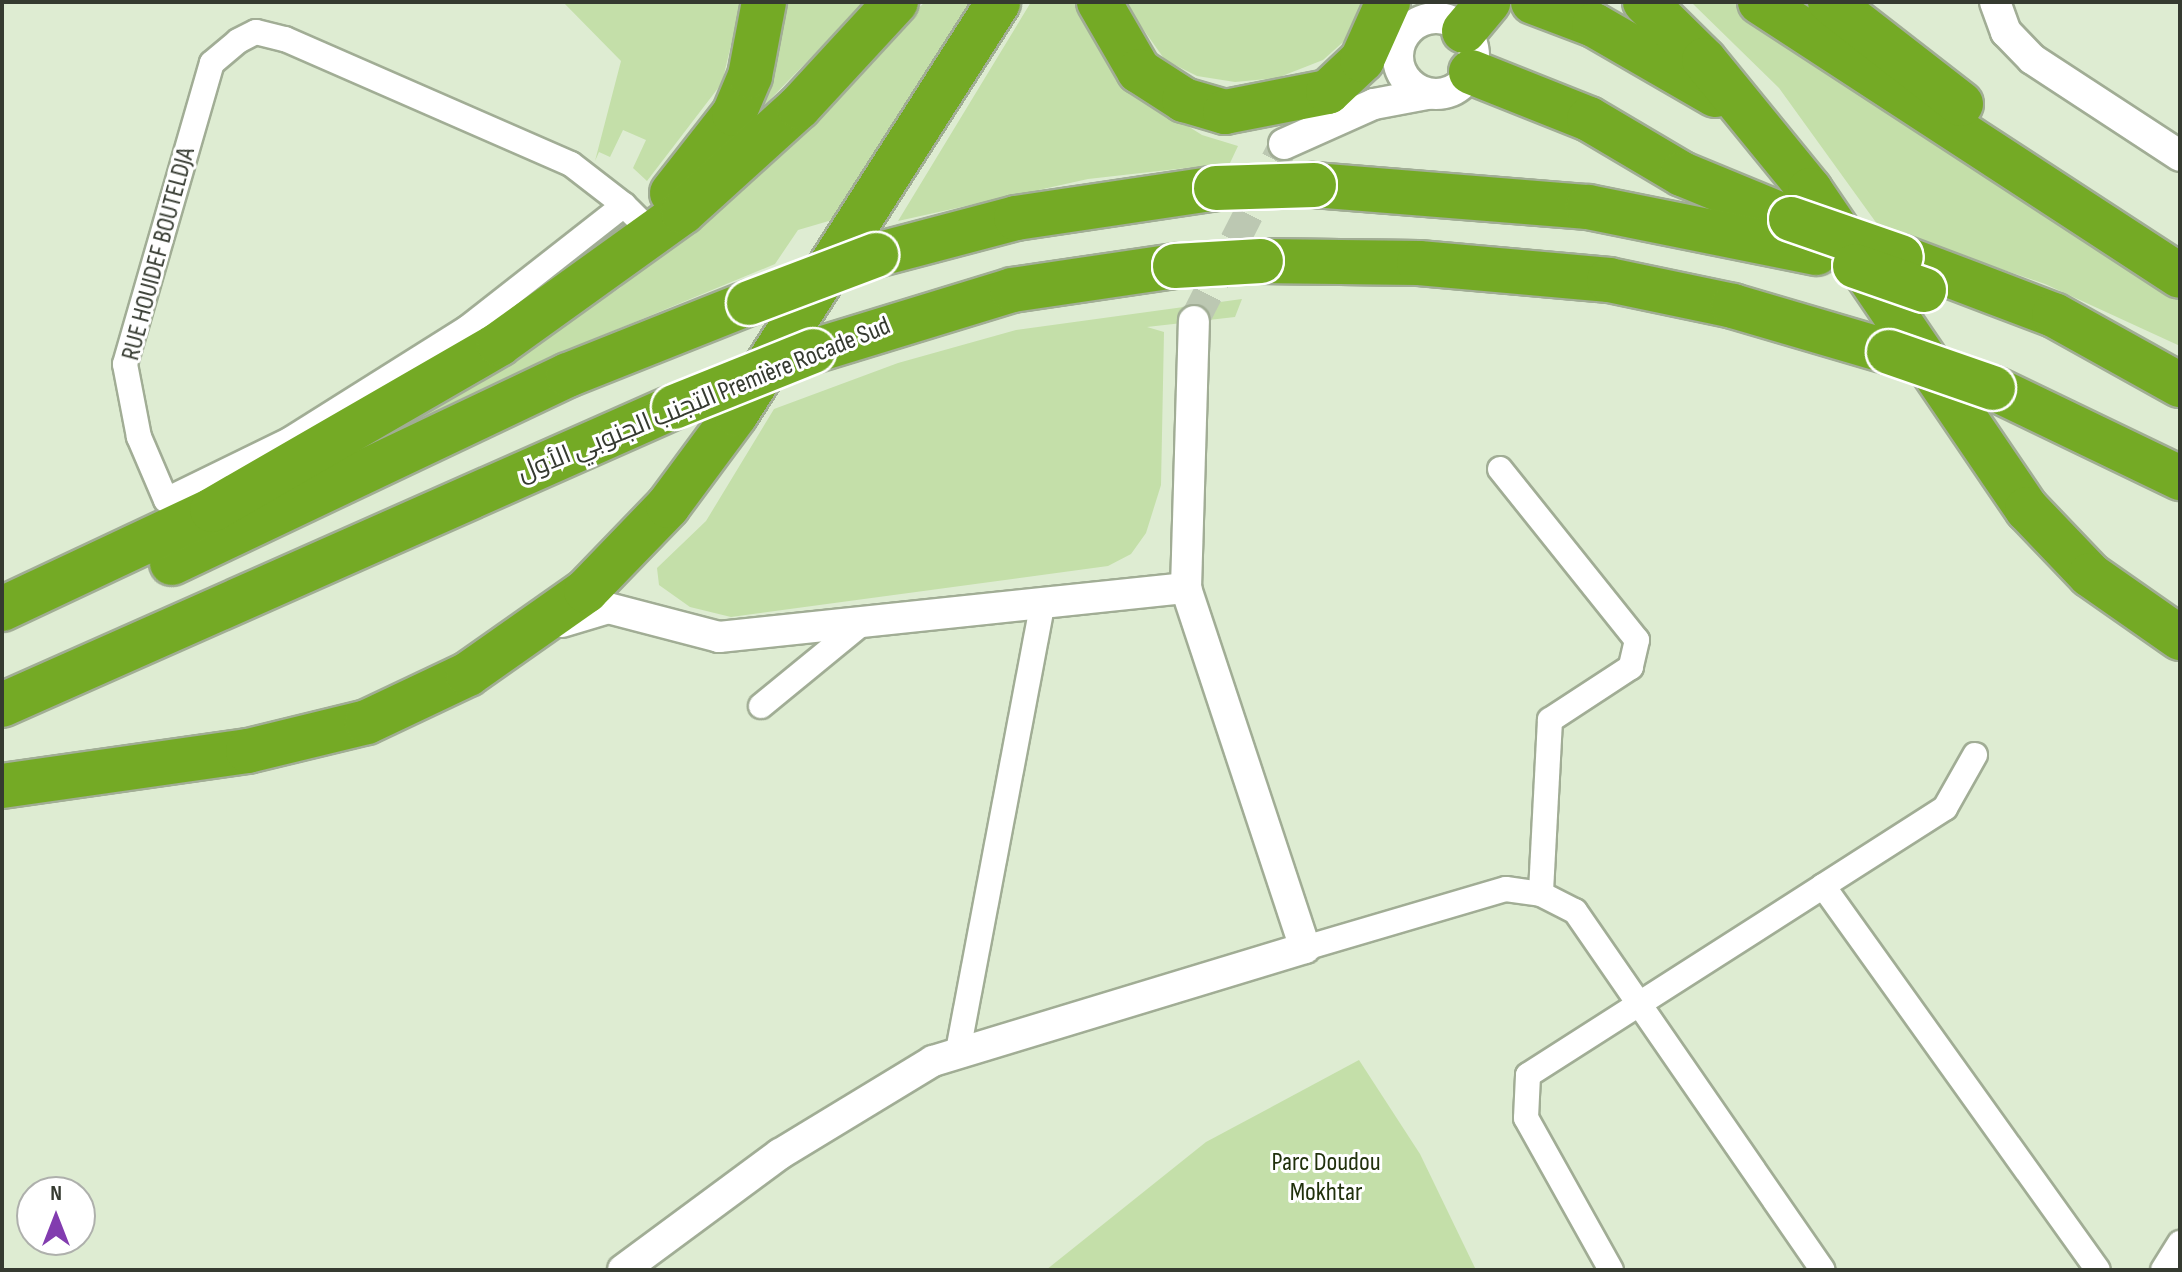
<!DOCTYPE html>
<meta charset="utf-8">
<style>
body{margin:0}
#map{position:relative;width:2182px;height:1272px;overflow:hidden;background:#deecd2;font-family:"Sofia Sans Condensed",Cairo,sans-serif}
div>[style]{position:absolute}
.green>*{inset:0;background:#c4dfa9}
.tertiary-tunnel>*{height:30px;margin-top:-15px;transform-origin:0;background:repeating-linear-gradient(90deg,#bcc8b2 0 30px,transparent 0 45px)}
.roads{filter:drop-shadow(2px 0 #a1ad95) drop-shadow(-2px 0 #a1ad95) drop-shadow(0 2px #a1ad95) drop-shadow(0 -2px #a1ad95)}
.minor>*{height:24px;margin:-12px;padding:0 12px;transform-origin:12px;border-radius:12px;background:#fff}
.tertiary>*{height:30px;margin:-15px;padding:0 15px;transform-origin:15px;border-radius:15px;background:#fff}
.tertiary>.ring{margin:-15px;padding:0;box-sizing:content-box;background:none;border:30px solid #fff;border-radius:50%}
.motorway>*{height:44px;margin:-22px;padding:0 22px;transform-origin:22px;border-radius:22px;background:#74aa25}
.bridges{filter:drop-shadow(2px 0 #fff) drop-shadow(-2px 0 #fff) drop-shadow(0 2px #fff) drop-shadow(0 -2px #fff)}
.motorway-bridge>*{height:44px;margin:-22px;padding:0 22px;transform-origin:22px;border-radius:22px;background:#74aa25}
span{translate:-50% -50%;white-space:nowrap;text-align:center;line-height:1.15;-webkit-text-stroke:6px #fff;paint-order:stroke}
.street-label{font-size:26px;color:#353a30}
.park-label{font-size:26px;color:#21310c}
.frame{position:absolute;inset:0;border:4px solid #353a30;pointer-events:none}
.north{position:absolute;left:16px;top:1176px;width:80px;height:80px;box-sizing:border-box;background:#fff;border:2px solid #aeb0ac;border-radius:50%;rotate:0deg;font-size:22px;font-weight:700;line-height:32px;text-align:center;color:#353a30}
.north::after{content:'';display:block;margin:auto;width:28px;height:36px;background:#823caf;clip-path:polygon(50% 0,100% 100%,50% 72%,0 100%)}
</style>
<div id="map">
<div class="green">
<i style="clip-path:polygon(563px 2px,741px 2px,722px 83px,647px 181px,633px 168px,646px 140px,623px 130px,610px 157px,599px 152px,595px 161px,621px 61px)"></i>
<i style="clip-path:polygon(788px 2px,865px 2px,753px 117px,774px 73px)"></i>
<i style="clip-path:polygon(925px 2px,980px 2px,839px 218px,798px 230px,775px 264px,543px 360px,393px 434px,620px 288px)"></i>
<i style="clip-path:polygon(1031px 2px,1080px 2px,1145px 99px,1202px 135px,1238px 146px,1230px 163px,1088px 179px,898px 221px)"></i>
<i style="clip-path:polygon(1124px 2px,1365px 2px,1351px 35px,1323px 60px,1277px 78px,1235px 82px,1197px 76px,1165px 60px)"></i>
<i style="clip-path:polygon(1691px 2px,1735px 2px,2180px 295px,2180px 346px,2045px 284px,1880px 228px,1779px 88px)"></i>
<i style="clip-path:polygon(1242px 299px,1235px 317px,1147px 327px,1164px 332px,1161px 485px,1146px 533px,1131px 554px,1108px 566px,731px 617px,690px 607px,659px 585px,657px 568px,706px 521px,774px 409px,898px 363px,1016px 330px)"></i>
<i style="clip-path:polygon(1359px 1060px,1420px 1154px,1476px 1270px,1046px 1270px,1206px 1142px)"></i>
</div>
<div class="tertiary-tunnel">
<i style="left:1194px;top:321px;width:199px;rotate:-63deg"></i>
</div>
<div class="roads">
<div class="minor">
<i style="left:624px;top:205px;width:199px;rotate:141.9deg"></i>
<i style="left:467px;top:328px;width:208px;rotate:147.8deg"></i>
<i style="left:291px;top:439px;width:139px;rotate:154deg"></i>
<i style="left:166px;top:500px;width:69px;rotate:-113.2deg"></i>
<i style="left:139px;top:437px;width:74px;rotate:-100.9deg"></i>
<i style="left:125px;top:364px;width:313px;rotate:-73.9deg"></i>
<i style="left:212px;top:63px;width:34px;rotate:-40deg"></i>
<i style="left:238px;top:41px;width:20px;rotate:-27deg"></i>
<i style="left:256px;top:32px;width:30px;rotate:14deg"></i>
<i style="left:285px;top:39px;width:312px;rotate:23.6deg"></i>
<i style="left:571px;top:164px;width:67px;rotate:37.7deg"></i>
<i style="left:624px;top:205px;width:27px;rotate:45deg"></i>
<i style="left:1500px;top:469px;width:219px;rotate:51.3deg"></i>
<i style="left:1637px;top:640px;width:28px;rotate:103deg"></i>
<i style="left:1631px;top:667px;width:97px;rotate:146.8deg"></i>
<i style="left:1550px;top:720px;width:174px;rotate:93deg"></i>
<i style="left:761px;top:706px;width:134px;rotate:-39.3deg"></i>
<i style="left:1823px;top:886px;width:145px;rotate:-32.6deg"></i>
<i style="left:1945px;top:808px;width:61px;rotate:-60.5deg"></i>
<i style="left:1305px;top:948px;width:209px;rotate:-16.4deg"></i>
<i style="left:1506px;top:889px;width:35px;rotate:8deg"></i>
<i style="left:1541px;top:894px;width:38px;rotate:27deg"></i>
<i style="left:1575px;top:911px;width:436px;rotate:55.4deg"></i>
<i style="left:958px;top:1051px;width:456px;rotate:-79.3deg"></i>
<i style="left:1611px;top:1270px;width:174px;rotate:-119.2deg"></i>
<i style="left:1526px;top:1118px;width:43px;rotate:-87.3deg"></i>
<i style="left:1528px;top:1075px;width:350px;rotate:-32.6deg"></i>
<i style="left:1823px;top:886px;width:472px;rotate:54.4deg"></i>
<i style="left:2163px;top:1270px;width:32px;rotate:-58deg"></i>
</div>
<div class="tertiary">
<i style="left:1995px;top:2px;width:32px;rotate:70deg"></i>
<i style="left:2006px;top:32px;width:37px;rotate:46deg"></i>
<i style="left:2032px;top:59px;width:177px;rotate:33.2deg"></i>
<i class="ring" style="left:1398px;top:18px;width:46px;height:46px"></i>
<i style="left:1284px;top:144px;width:98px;rotate:-24deg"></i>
<i style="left:1374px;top:104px;width:54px;rotate:-10.7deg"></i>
<i style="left:562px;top:622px;width:48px;rotate:-16.9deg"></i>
<i style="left:608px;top:608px;width:115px;rotate:14.6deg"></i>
<i style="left:719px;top:637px;width:470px;rotate:-6deg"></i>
<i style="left:623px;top:1270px;width:195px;rotate:-36.5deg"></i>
<i style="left:780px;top:1154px;width:179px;rotate:-31.3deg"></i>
<i style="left:933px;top:1061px;width:389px;rotate:-16.9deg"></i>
<i style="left:1305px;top:948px;width:379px;rotate:-108.3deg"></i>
<i style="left:1186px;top:588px;width:267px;rotate:-88.3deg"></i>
</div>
<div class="motorway">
<i style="left:1099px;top:2px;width:80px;rotate:59.9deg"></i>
<i style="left:1139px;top:71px;width:54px;rotate:32.8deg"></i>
<i style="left:1184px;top:100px;width:43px;rotate:16.3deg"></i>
<i style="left:1225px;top:112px;width:105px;rotate:-11deg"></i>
<i style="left:1328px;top:92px;width:47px;rotate:-43.3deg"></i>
<i style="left:1362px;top:60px;width:64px;rotate:-65.9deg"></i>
<i style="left:1533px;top:2px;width:65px;rotate:20.7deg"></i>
<i style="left:1594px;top:25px;width:140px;rotate:30deg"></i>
<i style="left:1645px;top:2px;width:83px;rotate:44.5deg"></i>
<i style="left:1704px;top:60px;width:168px;rotate:50.8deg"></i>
<i style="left:1810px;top:190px;width:386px;rotate:55.8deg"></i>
<i style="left:2027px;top:509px;width:91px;rotate:46.3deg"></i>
<i style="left:2090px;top:575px;width:110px;rotate:35deg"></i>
<i style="left:1760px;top:2px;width:501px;rotate:33.12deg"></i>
<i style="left:1830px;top:2px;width:166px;rotate:37.9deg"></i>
<i style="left:1464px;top:31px;width:38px;rotate:-50deg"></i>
<i style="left:1471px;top:72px;width:127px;rotate:21.7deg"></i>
<i style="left:1589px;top:119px;width:108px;rotate:30.6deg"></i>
<i style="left:1682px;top:174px;width:118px;rotate:22.4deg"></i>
<i style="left:1314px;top:185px;width:275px;rotate:4.6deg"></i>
<i style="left:1588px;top:207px;width:233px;rotate:11.4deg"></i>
<i style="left:672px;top:193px;width:100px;rotate:-51.9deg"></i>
<i style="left:734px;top:114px;width:41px;rotate:-67.2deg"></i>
<i style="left:750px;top:76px;width:75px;rotate:-79.3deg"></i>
<i style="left:876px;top:255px;width:145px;rotate:-14.8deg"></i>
<i style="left:1016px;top:218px;width:202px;rotate:-8.5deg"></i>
<i style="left:1901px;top:257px;width:164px;rotate:20.8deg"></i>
<i style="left:2054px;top:315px;width:144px;rotate:29.1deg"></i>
<i style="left:1261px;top:261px;width:158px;rotate:0.7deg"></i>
<i style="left:1419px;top:263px;width:191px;rotate:5.1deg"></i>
<i style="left:1609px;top:280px;width:127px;rotate:11.8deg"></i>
<i style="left:1733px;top:306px;width:163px;rotate:16.4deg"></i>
<i style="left:813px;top:351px;width:208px;rotate:-17deg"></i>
<i style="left:1012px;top:290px;width:165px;rotate:-8.4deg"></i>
<i style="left:1993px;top:388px;width:208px;rotate:25.7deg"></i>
<i style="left:172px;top:563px;width:438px;rotate:-25.4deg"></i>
<i style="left:568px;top:375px;width:195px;rotate:-21.7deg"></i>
<i style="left:2px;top:609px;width:232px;rotate:-25.2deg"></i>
<i style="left:212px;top:510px;width:332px;rotate:-30deg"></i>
<i style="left:499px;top:344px;width:226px;rotate:-35.7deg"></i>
<i style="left:683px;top:212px;width:156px;rotate:-42.2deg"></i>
<i style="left:799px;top:107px;width:143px;rotate:-47.3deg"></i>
<i style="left:2px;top:705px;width:735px;rotate:-23.92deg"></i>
<i style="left:2px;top:786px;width:248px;rotate:-8.1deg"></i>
<i style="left:248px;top:751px;width:122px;rotate:-13.7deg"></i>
<i style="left:367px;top:722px;width:112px;rotate:-25.4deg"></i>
<i style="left:468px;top:674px;width:144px;rotate:-35.1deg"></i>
<i style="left:586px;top:591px;width:118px;rotate:-46deg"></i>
<i style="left:668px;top:506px;width:114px;rotate:-53.5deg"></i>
<i style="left:736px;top:414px;width:488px;rotate:-57.5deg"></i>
</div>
</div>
<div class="bridges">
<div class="motorway-bridge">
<i style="left:1216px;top:188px;width:98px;rotate:-1.8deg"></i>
<i style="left:1791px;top:219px;width:116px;rotate:19.1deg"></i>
<i style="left:1175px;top:266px;width:86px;rotate:-3.3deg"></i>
<i style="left:1855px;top:266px;width:73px;rotate:19.2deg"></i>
<i style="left:749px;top:303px;width:136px;rotate:-20.7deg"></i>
<i style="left:1889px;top:352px;width:110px;rotate:19.1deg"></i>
<i style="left:674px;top:407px;width:150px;rotate:-21.9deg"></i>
</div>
</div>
<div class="street-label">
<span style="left:159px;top:254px;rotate:-75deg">RUE HOUIDEF BOUTELDJA</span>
<span style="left:704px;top:400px;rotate:-22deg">التجنب الجنوبي الأول Première Rocade Sud</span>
</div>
<div class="park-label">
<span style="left:1326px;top:1178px">Parc Doudou<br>Mokhtar</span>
</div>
<div class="frame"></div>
<div class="north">N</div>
</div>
